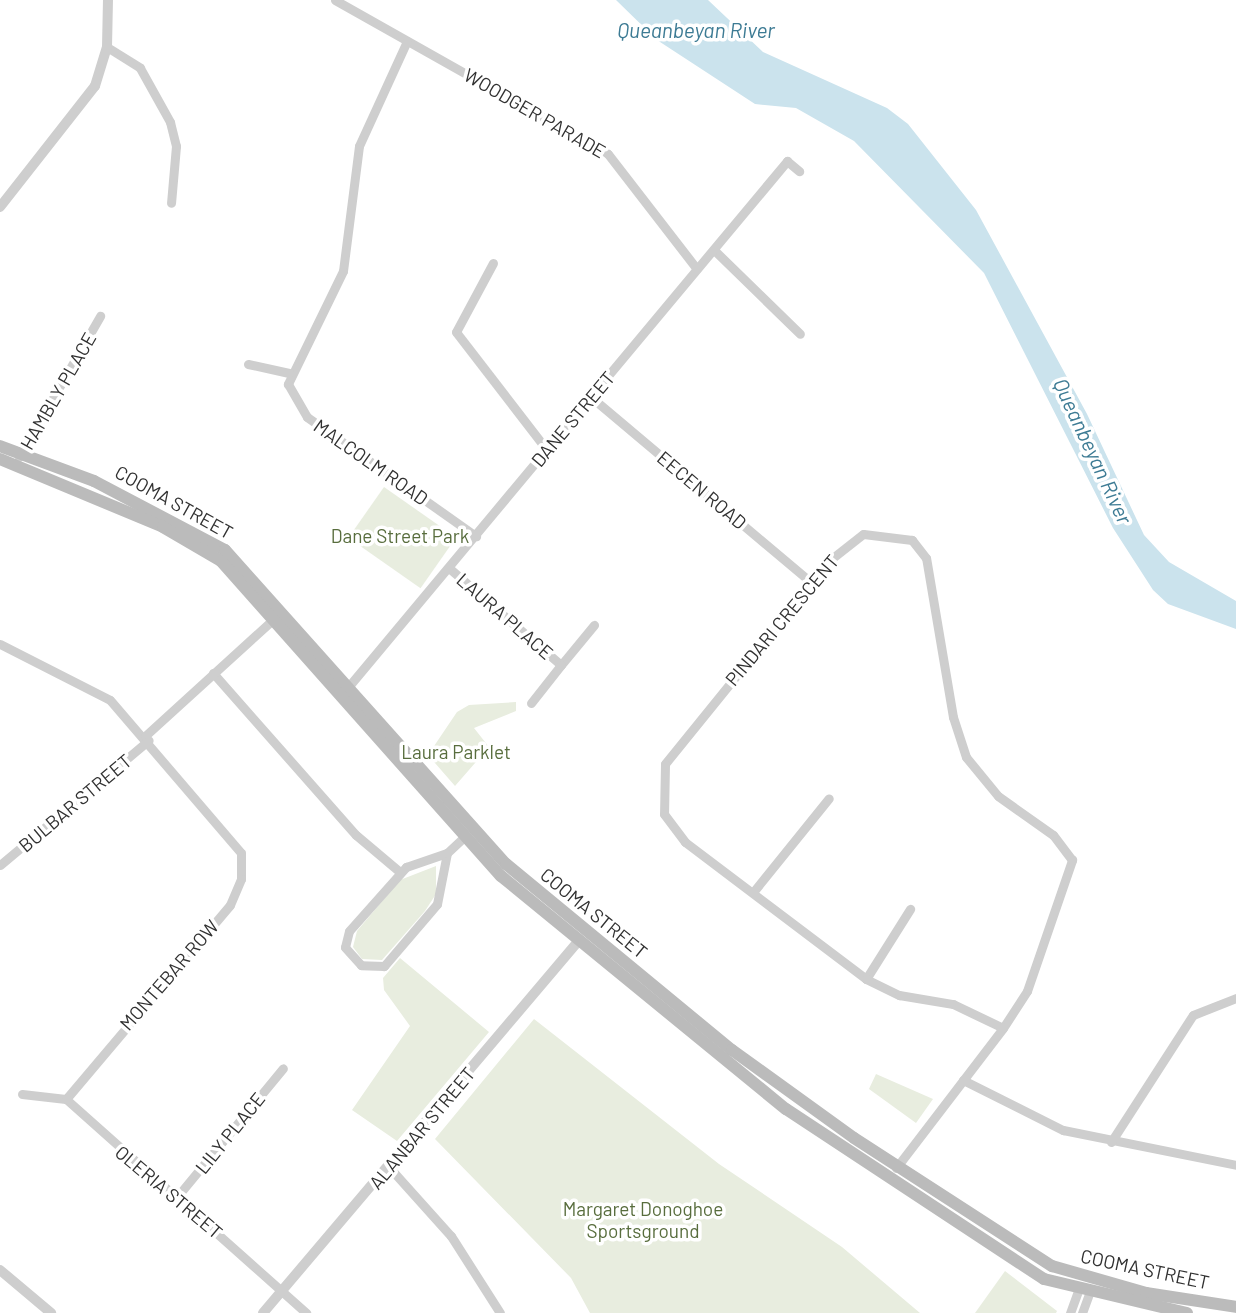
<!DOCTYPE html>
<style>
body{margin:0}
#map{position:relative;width:1236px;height:1313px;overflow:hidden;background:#fff;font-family:Barlow,sans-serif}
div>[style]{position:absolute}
.green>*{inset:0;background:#e8eddf;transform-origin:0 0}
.water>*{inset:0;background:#cbe3ed}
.minor>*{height:9px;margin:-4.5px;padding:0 4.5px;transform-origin:4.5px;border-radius:4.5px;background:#cecece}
.tertiary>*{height:10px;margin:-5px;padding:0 5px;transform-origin:5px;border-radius:5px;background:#cecece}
.secondary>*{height:12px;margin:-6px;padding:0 6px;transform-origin:6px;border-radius:6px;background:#bbb}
span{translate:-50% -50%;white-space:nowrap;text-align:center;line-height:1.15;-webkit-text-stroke:7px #fff;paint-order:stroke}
.street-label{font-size:19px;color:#313131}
.park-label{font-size:19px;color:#586d3d}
.water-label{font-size:21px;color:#3d7b94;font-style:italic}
</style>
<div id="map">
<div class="green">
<i style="left:384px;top:487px;width:88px;height:62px;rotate:35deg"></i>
<i style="clip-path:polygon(516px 702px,516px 711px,474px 728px,489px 747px,455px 786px,428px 755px,457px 712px,469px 705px)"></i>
<i style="clip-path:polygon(436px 866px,436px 894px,425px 911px,382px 960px,362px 959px,353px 947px,357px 931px,400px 880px)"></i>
<i style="clip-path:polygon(400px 958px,489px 1032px,397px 1141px,352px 1110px,410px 1026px,384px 990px,383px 978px)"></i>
<i style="clip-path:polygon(534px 1019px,719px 1164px,842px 1247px,920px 1313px,590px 1313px,571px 1278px,435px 1139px)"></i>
<i style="clip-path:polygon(876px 1074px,933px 1099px,916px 1123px,869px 1089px)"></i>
<i style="clip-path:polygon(1005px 1271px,1057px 1311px,1056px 1313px,975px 1313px)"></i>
</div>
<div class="water">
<i style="clip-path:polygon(616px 0,708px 0,763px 52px,887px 108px,908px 124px,976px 210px,1087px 414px,1144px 535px,1169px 562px,1236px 601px,1236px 629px,1168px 604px,1153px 590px,1113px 528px,984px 273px,854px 141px,796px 108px,755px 104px,657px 40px)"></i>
</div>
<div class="minor">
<i style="left:335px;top:0;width:313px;rotate:29.4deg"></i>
<i style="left:608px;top:154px;width:145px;rotate:52.3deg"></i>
<i style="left:407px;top:41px;width:115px;rotate:114.6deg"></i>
<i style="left:359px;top:146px;width:126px;rotate:97.3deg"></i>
<i style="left:343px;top:271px;width:126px;rotate:116deg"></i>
<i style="left:288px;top:384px;width:38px;rotate:60deg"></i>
<i style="left:307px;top:417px;width:207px;rotate:35.2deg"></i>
<i style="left:107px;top:47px;width:39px;rotate:32deg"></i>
<i style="left:140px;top:68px;width:62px;rotate:60.9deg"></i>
<i style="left:170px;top:122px;width:25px;rotate:76deg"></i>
<i style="left:176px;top:146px;width:57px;rotate:95deg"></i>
<i style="left:714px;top:250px;width:120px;rotate:44.3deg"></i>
<i style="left:493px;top:263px;width:78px;rotate:118.2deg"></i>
<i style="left:456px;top:332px;width:149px;rotate:52.4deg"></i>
<i style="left:248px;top:364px;width:42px;rotate:12.4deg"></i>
<i style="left:591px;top:397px;width:289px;rotate:40.1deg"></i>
<i style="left:19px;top:457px;width:163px;rotate:-60.1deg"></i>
<i style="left:449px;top:568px;width:148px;rotate:40.9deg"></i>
<i style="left:561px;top:665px;width:52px;rotate:-50.5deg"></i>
<i style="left:0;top:644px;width:123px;rotate:27deg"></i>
<i style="left:110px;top:700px;width:201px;rotate:49.4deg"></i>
<i style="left:241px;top:853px;width:26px;rotate:90deg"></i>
<i style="left:241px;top:879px;width:28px;rotate:113deg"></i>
<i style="left:230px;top:905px;width:254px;rotate:130.2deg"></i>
<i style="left:213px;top:673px;width:216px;rotate:48.6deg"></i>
<i style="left:356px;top:835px;width:57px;rotate:40.1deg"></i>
<i style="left:349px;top:686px;width:684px;rotate:-50.16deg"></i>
<i style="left:787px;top:161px;width:16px;rotate:40deg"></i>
<i style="left:531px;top:703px;width:48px;rotate:-51.7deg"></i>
<i style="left:145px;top:736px;width:177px;rotate:-42.3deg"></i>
<i style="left:447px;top:853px;width:52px;rotate:101.1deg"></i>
<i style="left:437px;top:904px;width:82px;rotate:130.5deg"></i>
<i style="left:384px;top:966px;width:23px;rotate:-178deg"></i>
<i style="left:361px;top:965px;width:24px;rotate:-132deg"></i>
<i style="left:345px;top:947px;width:16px;rotate:-76deg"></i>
<i style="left:349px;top:931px;width:86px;rotate:-48.3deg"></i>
<i style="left:406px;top:867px;width:43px;rotate:-18.9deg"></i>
<i style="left:447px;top:853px;width:23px;rotate:-43deg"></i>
<i style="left:0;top:865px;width:194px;rotate:-40deg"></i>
<i style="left:754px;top:891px;width:119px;rotate:-51.1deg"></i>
<i style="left:866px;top:979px;width:83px;rotate:-57.8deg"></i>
<i style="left:963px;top:1080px;width:112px;rotate:26.6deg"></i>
<i style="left:1063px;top:1130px;width:177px;rotate:11.4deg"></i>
<i style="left:22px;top:1094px;width:44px;rotate:6.5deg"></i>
<i style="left:66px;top:1099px;width:322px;rotate:41.7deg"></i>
<i style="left:1111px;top:1142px;width:151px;rotate:-57.2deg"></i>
<i style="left:1193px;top:1015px;width:46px;rotate:-21.6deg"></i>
<i style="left:389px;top:1167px;width:93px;rotate:48.1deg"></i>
<i style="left:451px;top:1236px;width:91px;rotate:57.5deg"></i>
<i style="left:896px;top:1168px;width:176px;rotate:-52.6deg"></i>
<i style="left:1003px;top:1028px;width:44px;rotate:-57deg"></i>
<i style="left:1027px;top:991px;width:139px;rotate:-71deg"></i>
<i style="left:1072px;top:860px;width:31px;rotate:-127deg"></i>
<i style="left:1053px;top:835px;width:67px;rotate:-144.7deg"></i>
<i style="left:998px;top:796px;width:50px;rotate:-129.4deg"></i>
<i style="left:966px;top:757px;width:42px;rotate:-108deg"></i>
<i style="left:953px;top:717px;width:161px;rotate:-99.6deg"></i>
<i style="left:926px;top:558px;width:23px;rotate:-128deg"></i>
<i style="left:912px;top:540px;width:49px;rotate:-173deg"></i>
<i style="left:863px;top:534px;width:42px;rotate:141.8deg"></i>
<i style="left:830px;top:560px;width:262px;rotate:129deg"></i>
<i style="left:665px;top:764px;width:50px;rotate:91.1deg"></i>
<i style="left:664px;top:814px;width:35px;rotate:53deg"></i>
<i style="left:685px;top:842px;width:227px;rotate:37.1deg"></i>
<i style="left:866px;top:979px;width:37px;rotate:26deg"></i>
<i style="left:899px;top:995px;width:55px;rotate:9.5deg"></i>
<i style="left:953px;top:1004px;width:55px;rotate:25.6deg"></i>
<i style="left:176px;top:1198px;width:168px;rotate:-50.5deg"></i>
<i style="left:1070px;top:1313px;width:23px;rotate:-70deg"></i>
<i style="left:1082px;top:1313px;width:20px;rotate:-70deg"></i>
</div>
<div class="tertiary">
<i style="left:0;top:207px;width:154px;rotate:-51.9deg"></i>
<i style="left:95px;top:86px;width:41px;rotate:-72.9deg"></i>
<i style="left:107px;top:47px;width:47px;rotate:-88.8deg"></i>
<i style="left:0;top:1270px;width:67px;rotate:40.1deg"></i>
<i style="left:263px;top:1313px;width:488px;rotate:-49.7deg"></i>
</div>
<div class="secondary">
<i style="left:0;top:446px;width:100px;rotate:20.4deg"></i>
<i style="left:94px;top:481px;width:148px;rotate:27.8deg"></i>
<i style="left:225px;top:550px;width:421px;rotate:48.2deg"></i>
<i style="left:506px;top:864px;width:293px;rotate:39.5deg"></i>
<i style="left:732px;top:1050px;width:150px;rotate:35.8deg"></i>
<i style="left:854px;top:1138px;width:236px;rotate:32.9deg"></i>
<i style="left:1052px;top:1266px;width:98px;rotate:16deg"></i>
<i style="left:1146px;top:1293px;width:91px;rotate:8.8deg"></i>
<i style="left:0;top:459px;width:177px;rotate:22.6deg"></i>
<i style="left:163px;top:527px;width:67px;rotate:30.4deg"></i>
<i style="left:221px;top:561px;width:421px;rotate:48.4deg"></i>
<i style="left:501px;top:876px;width:368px;rotate:39.3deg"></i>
<i style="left:786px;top:1109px;width:309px;rotate:33.4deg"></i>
<i style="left:1044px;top:1279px;width:147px;rotate:13.4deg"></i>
</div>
<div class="street-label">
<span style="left:535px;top:113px;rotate:30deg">WOODGER PARADE</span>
<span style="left:58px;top:391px;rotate:-60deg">HAMBLY PLACE</span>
<span style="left:573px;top:419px;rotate:-50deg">DANE STREET</span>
<span style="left:371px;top:462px;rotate:35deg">MALCOLM ROAD</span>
<span style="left:702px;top:490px;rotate:40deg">EECEN ROAD</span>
<span style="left:174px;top:502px;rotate:29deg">COOMA STREET</span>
<span style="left:505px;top:616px;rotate:41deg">LAURA PLACE</span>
<span style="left:782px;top:620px;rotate:-50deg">PINDARI CRESCENT</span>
<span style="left:75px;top:803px;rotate:-40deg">BULBAR STREET</span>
<span style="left:594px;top:913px;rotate:39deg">COOMA STREET</span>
<span style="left:169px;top:975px;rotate:-49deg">MONTEBAR ROW</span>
<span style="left:422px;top:1128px;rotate:-50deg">ALANBAR STREET</span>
<span style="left:230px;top:1133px;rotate:-51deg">LILY PLACE</span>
<span style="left:169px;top:1192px;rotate:40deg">OLERIA STREET</span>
<span style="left:1145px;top:1269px;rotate:12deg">COOMA STREET</span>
</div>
<div class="park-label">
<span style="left:400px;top:536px">Dane Street Park</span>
<span style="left:456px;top:752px">Laura Parklet</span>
<span style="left:643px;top:1220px">Margaret Donoghoe<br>Sportsground</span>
</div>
<div class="water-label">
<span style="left:696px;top:30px">Queanbeyan River</span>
<span style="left:1093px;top:451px;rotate:65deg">Queanbeyan River</span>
</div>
</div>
